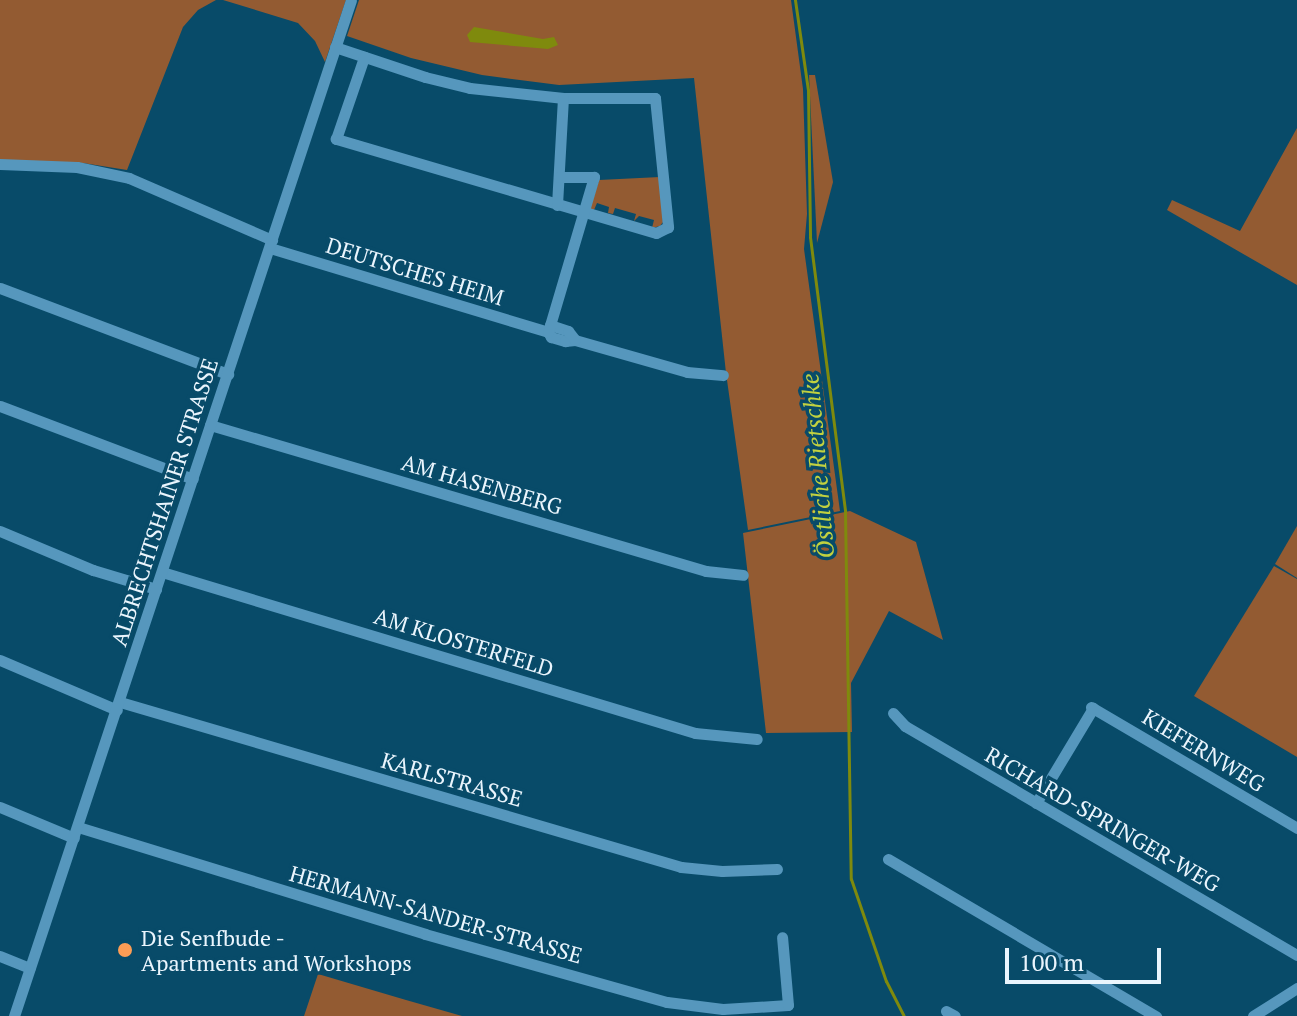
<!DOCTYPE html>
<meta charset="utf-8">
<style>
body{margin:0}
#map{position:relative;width:1297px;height:1016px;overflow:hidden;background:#084b69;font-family:"PT Serif",serif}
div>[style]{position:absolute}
.green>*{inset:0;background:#935b32}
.water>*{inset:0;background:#7f8a0d}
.stream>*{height:3px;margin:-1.5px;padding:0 1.5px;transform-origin:1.5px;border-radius:1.5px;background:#7f8a0d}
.minor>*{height:11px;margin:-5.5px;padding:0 5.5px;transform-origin:5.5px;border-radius:5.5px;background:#5697bd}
.dots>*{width:22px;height:22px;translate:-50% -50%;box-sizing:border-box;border:4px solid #084b69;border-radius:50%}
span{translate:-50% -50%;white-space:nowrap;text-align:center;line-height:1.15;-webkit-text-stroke:7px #084b69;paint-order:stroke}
.street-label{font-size:22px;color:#eaf5fd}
.poi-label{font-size:22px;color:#eaf5fd}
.left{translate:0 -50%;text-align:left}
.water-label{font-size:24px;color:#c1d140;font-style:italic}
.scale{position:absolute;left:1005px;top:948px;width:156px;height:36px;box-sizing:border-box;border:4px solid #eaf5fd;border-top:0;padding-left:10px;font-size:24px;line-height:28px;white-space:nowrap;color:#eaf5fd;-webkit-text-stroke:6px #084b69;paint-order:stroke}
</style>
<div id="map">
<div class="green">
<i style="clip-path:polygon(0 0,216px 0,198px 10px,183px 27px,127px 170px,83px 163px,0 160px)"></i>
<i style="clip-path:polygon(223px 0,346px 0,325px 62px,315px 41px,298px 23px)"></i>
<i style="clip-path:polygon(359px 0,791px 0,803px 89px,807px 214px,804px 249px,840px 511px,748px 530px,726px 373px,694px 78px,559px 85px,482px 75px,411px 58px,347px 36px)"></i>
<i style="clip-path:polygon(809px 75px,815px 75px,833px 182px,817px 243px)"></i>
<i style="clip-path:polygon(1297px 128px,1297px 285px,1167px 210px,1172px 200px,1240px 231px)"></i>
<i style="clip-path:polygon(660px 177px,663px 222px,660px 226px,652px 228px,654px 220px,639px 216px,634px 221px,636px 214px,615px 208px,613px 214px,608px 213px,609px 207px,597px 203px,594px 210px,590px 209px,599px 180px)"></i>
<i style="clip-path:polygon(850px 511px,916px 542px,943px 640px,889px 611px,851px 683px,852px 732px,766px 733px,743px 533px)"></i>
<i style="clip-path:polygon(1297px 526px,1297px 578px,1275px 564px)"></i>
<i style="clip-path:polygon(1274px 566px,1297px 579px,1297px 757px,1194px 696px)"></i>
<i style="clip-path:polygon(318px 974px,406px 1000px,462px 1016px,304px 1016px)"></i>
</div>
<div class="water">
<i style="clip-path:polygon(474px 27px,543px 39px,554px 37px,558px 45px,548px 49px,470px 42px,467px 35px)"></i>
</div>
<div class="stream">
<i style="left:795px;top:0;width:91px;rotate:81.8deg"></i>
<i style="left:808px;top:90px;width:147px;rotate:89.2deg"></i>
<i style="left:810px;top:237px;width:277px;rotate:82.7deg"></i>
<i style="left:845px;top:512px;width:367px;rotate:89.1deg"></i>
<i style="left:851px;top:879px;width:108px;rotate:71.1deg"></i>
<i style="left:886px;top:981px;width:39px;rotate:63deg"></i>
</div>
<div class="minor">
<i style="left:335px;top:47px;width:95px;rotate:18.4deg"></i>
<i style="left:425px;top:77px;width:46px;rotate:13.7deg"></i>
<i style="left:470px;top:88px;width:94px;rotate:6.1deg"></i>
<i style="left:563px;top:98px;width:92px"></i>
<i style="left:655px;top:98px;width:130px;rotate:84.2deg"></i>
<i style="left:668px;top:227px;width:13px;rotate:153deg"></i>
<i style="left:656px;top:233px;width:334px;rotate:-163.6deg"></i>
<i style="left:336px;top:139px;width:87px;rotate:-71.1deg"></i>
<i style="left:0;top:164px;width:77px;rotate:2.2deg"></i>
<i style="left:77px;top:167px;width:53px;rotate:11.9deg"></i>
<i style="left:129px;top:178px;width:156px;rotate:23.4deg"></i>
<i style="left:557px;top:205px;width:107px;rotate:-86.8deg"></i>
<i style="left:270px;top:248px;width:290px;rotate:16.8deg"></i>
<i style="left:548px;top:332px;width:6px;rotate:59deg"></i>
<i style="left:551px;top:337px;width:15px;rotate:16deg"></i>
<i style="left:565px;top:341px;width:10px;rotate:-6deg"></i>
<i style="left:575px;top:340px;width:116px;rotate:15.9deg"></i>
<i style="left:687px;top:372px;width:36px;rotate:5deg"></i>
<i style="left:0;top:288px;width:244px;rotate:20.7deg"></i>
<i style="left:550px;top:325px;width:19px;rotate:18deg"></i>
<i style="left:568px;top:331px;width:11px;rotate:52deg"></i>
<i style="left:548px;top:332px;width:162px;rotate:-73.5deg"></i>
<i style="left:594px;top:177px;width:35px;rotate:180deg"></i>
<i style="left:0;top:406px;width:206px;rotate:20.7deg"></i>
<i style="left:210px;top:425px;width:517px;rotate:16.4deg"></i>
<i style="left:706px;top:571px;width:37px;rotate:6deg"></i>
<i style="left:0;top:531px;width:101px;rotate:22.8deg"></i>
<i style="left:93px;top:570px;width:66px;rotate:16.8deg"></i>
<i style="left:162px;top:572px;width:557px;rotate:16.81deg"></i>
<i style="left:695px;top:733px;width:62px;rotate:5.5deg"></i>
<i style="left:0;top:660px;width:127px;rotate:23.1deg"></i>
<i style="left:120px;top:702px;width:585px;rotate:16.39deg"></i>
<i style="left:681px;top:867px;width:41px;rotate:5.6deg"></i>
<i style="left:722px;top:871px;width:55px;rotate:-2.1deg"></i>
<i style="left:1091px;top:707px;width:239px;rotate:30.4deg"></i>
<i style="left:893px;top:713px;width:18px;rotate:47deg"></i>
<i style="left:905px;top:726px;width:454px;rotate:30.3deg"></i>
<i style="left:1036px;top:803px;width:111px;rotate:-59deg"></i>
<i style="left:0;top:807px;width:80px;rotate:22.7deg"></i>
<i style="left:78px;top:827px;width:363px;rotate:17.1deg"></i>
<i style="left:425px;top:934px;width:251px;rotate:15.7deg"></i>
<i style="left:667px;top:1002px;width:56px;rotate:7.1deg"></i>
<i style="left:723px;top:1009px;width:65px;rotate:-3.5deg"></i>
<i style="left:788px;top:1005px;width:68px;rotate:-95deg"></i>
<i style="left:888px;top:859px;width:311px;rotate:30.4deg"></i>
<i style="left:0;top:956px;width:32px;rotate:22deg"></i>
<i style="left:946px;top:1011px;width:10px;rotate:29deg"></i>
<i style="left:14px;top:1016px;width:1070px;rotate:-71.65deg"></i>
<i style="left:1253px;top:1016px;width:52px;rotate:-32.5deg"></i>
</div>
<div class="dots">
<i style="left:125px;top:950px;background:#fd9d55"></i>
</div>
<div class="street-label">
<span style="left:415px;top:271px;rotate:17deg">DEUTSCHES HEIM</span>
<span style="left:482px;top:484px;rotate:16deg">AM HASENBERG</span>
<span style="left:164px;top:502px;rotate:-72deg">ALBRECHTSHAINER STRASSE</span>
<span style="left:464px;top:642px;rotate:17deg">AM KLOSTERFELD</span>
<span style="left:1204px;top:750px;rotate:31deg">KIEFERNWEG</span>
<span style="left:452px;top:779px;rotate:16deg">KARLSTRASSE</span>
<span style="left:1103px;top:819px;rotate:30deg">RICHARD-SPRINGER-WEG</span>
<span style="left:436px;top:914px;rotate:16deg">HERMANN-SANDER-STRASSE</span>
</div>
<div class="poi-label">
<span class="left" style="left:141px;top:950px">Die Senfbude -<br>Apartments and Workshops</span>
</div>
<div class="water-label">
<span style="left:818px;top:466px;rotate:-95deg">Östliche Rietschke</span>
</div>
<div class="scale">100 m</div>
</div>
